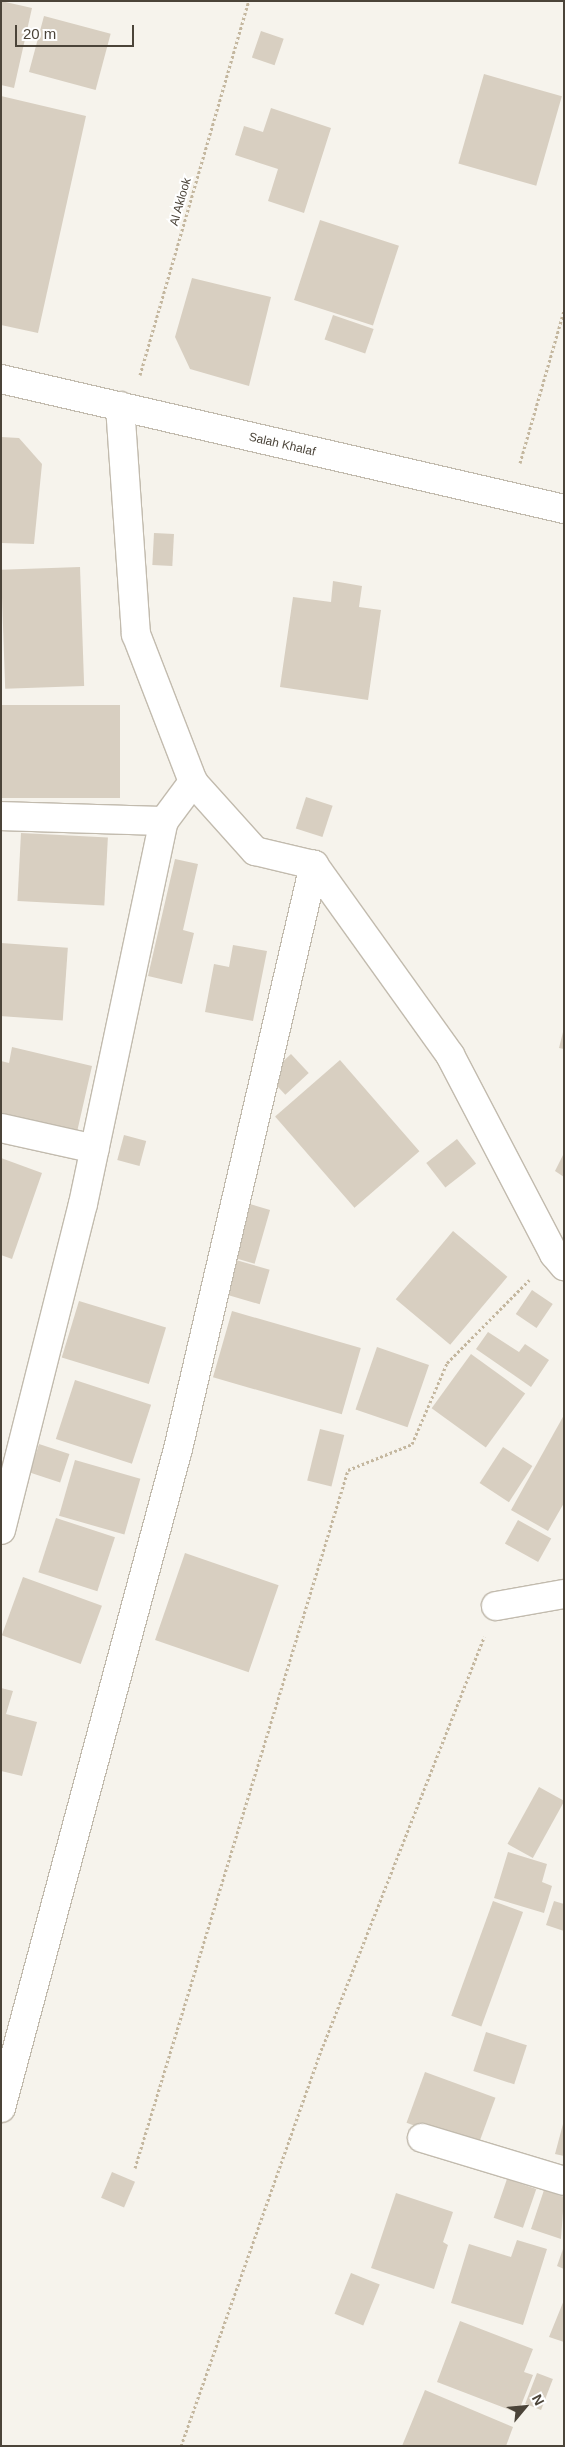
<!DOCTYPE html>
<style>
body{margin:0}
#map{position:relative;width:565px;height:2447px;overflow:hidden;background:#f6f3ec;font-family:Arial,sans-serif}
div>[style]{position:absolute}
.building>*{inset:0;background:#d8cfc1;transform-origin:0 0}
.path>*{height:3px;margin-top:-1.5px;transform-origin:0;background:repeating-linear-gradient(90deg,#c4b79f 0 2.5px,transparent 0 5px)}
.roads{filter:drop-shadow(1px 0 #c2bbae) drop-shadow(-1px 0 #c2bbae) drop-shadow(0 1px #c2bbae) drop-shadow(0 -1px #c2bbae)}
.minor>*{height:28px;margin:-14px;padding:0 14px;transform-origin:14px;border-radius:14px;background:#fff}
span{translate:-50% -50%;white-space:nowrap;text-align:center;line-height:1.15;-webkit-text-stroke:4px #fff;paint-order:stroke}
.street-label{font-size:12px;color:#4b4439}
.frame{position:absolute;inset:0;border:2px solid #4b4439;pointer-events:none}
.north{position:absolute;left:500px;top:2382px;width:50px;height:50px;-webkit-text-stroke:4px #fff;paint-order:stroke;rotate:62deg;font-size:14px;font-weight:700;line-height:20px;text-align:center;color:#4b4439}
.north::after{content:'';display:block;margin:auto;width:18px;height:22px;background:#4b4439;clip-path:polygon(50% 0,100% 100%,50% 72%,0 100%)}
.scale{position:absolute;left:15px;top:25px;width:119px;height:22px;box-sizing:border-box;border:2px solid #4b4439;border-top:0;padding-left:6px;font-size:15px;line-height:18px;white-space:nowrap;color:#4b4439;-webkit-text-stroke:4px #fff;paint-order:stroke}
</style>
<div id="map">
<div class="building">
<i style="clip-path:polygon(1px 1px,32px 8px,14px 88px,1px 85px)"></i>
<i style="left:44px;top:16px;width:69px;height:58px;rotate:15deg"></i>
<i style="left:261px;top:31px;width:24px;height:28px;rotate:19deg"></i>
<i style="left:484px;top:74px;width:81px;height:93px;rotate:16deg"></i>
<i style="clip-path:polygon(1px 96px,86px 116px,38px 333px,1px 325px)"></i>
<i style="clip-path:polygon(271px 108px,331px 128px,304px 213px,268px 201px,278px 169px,235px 155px,244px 126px,263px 132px)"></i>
<i style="left:320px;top:220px;width:83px;height:84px;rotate:18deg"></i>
<i style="clip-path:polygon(192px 278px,271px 297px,249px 386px,190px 369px,175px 337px)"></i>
<i style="left:333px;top:315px;width:43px;height:26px;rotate:19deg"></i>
<i style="clip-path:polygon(1px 437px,19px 438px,42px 464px,34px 544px,1px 543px)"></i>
<i style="left:154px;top:533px;width:20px;height:32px;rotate:3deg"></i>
<i style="left:80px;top:567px;width:119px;height:79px;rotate:88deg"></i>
<i style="clip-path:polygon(333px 581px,362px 586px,359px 607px,381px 610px,368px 700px,280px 687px,293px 597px,331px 602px)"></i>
<i style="left:1px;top:705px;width:119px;height:93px"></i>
<i style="left:306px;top:797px;width:28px;height:33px;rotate:18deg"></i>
<i style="left:21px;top:833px;width:87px;height:68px;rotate:3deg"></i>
<i style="clip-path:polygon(175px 859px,198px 864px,183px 930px,194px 933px,182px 984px,148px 976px)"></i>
<i style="left:1px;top:943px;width:67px;height:73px;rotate:4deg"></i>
<i style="clip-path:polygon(233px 945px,267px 951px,253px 1021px,205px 1012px,214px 964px,229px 967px)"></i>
<i style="clip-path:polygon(563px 1032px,564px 1032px,564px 1049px,559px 1048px)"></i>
<i style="clip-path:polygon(12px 1047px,92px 1066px,77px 1132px,1px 1114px,1px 1061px,9px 1063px)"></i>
<i style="left:291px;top:1054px;width:26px;height:32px;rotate:47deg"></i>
<i style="left:340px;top:1060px;width:121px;height:86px;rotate:49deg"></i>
<i style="left:124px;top:1135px;width:23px;height:26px;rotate:15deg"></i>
<i style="left:457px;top:1139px;width:31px;height:39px;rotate:52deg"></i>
<i style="clip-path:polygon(564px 1153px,564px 1177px,555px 1171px)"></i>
<i style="clip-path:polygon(1px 1158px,42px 1173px,12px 1259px,1px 1255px)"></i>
<i style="left:246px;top:1203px;width:25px;height:56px;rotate:16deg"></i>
<i style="left:453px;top:1231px;width:71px;height:89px;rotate:40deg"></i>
<i style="left:236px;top:1260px;width:35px;height:36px;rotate:16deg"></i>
<i style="left:532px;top:1290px;width:25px;height:29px;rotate:34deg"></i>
<i style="left:79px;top:1301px;width:91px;height:59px;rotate:17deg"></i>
<i style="left:232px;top:1311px;width:134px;height:69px;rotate:16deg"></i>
<i style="clip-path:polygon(488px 1332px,519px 1352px,525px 1344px,549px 1360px,531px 1387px,476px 1349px)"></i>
<i style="left:377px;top:1347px;width:55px;height:66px;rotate:19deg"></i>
<i style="left:471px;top:1354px;width:67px;height:67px;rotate:36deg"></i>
<i style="left:75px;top:1380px;width:80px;height:62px;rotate:18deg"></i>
<i style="clip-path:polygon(564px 1415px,564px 1503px,548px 1531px,511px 1510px)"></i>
<i style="left:320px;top:1429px;width:25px;height:53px;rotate:14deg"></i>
<i style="left:39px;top:1444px;width:32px;height:30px;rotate:18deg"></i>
<i style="left:503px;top:1447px;width:35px;height:43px;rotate:33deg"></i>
<i style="left:75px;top:1460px;width:68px;height:58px;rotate:16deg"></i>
<i style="left:56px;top:1518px;width:62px;height:57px;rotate:18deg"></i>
<i style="left:518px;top:1520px;width:38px;height:27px;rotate:29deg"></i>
<i style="left:185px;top:1553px;width:99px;height:92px;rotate:19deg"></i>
<i style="left:23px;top:1577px;width:84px;height:62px;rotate:20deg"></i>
<i style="clip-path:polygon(1px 1688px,13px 1691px,6px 1714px,37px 1722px,22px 1776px,1px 1771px)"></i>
<i style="left:539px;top:1787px;width:29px;height:65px;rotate:29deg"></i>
<i style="clip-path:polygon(508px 1852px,547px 1864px,542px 1882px,552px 1886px,544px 1913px,494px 1898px)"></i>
<i style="left:493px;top:1901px;width:32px;height:122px;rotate:20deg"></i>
<i style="clip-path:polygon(554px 1901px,564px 1904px,564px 1931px,546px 1925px)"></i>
<i style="left:486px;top:2032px;width:43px;height:41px;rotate:18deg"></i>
<i style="left:425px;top:2072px;width:75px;height:54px;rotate:20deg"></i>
<i style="clip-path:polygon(563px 2124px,564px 2124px,564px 2156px,555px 2154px)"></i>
<i style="left:112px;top:2172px;width:25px;height:28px;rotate:23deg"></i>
<i style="left:507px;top:2179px;width:31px;height:41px;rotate:19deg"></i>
<i style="clip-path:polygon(544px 2190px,564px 2197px,561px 2239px,531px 2229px)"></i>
<i style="clip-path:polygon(396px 2193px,453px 2212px,443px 2242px,448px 2245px,434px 2289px,371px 2268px)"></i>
<i style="clip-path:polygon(517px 2240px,547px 2249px,523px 2325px,451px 2303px,469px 2244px,511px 2257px)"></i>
<i style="clip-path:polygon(563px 2249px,564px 2249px,564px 2269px,557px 2266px)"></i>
<i style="left:351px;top:2273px;width:31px;height:44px;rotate:22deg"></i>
<i style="clip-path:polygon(564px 2300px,564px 2342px,549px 2337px)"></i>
<i style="clip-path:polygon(460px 2321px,533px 2349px,524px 2372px,533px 2375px,518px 2413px,437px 2382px)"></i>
<i style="left:537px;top:2373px;width:17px;height:33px;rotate:21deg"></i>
<i style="clip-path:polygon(425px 2390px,513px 2427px,506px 2446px,402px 2446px)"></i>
</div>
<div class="path">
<i style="left:140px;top:375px;width:390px;rotate:-73.8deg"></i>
<i style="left:520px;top:463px;width:158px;rotate:-73.9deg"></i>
<i style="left:135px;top:2168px;width:730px;rotate:-73.03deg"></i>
<i style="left:348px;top:1470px;width:69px;rotate:-22.1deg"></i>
<i style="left:412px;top:1444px;width:88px;rotate:-66.6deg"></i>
<i style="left:447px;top:1363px;width:117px;rotate:-45.3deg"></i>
<i style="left:181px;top:2446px;width:424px;rotate:-70.5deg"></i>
<i style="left:323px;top:2046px;width:440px;rotate:-68.5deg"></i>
</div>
<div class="roads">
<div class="minor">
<i style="left:1px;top:379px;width:578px;rotate:13deg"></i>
<i style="left:120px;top:406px;width:229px;rotate:86deg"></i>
<i style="left:136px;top:634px;width:159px;rotate:68.9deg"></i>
<i style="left:193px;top:782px;width:93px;rotate:48.1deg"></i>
<i style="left:255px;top:851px;width:61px;rotate:13.3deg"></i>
<i style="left:314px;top:865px;width:234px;rotate:54.4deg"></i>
<i style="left:450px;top:1055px;width:225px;rotate:62.4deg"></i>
<i style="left:554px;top:1254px;width:16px;rotate:50deg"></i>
<i style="left:1px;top:816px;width:163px;rotate:1.8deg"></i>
<i style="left:1px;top:1128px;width:96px;rotate:12.6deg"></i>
<i style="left:1px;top:1530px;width:336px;rotate:-75.9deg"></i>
<i style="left:83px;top:1204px;width:391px;rotate:-78.1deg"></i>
<i style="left:164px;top:821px;width:49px;rotate:-53.4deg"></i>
<i style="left:496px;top:1606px;width:69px;rotate:-10deg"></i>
<i style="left:1px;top:2108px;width:682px;rotate:-74.97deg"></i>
<i style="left:178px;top:1449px;width:600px;rotate:-76.89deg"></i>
<i style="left:422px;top:2138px;width:148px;rotate:16.8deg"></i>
</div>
</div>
<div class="street-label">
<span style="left:181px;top:202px;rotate:-74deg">Al Aklook</span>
<span style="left:282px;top:445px;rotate:13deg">Salah Khalaf</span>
</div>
<div class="frame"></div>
<div class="north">N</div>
<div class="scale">20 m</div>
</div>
